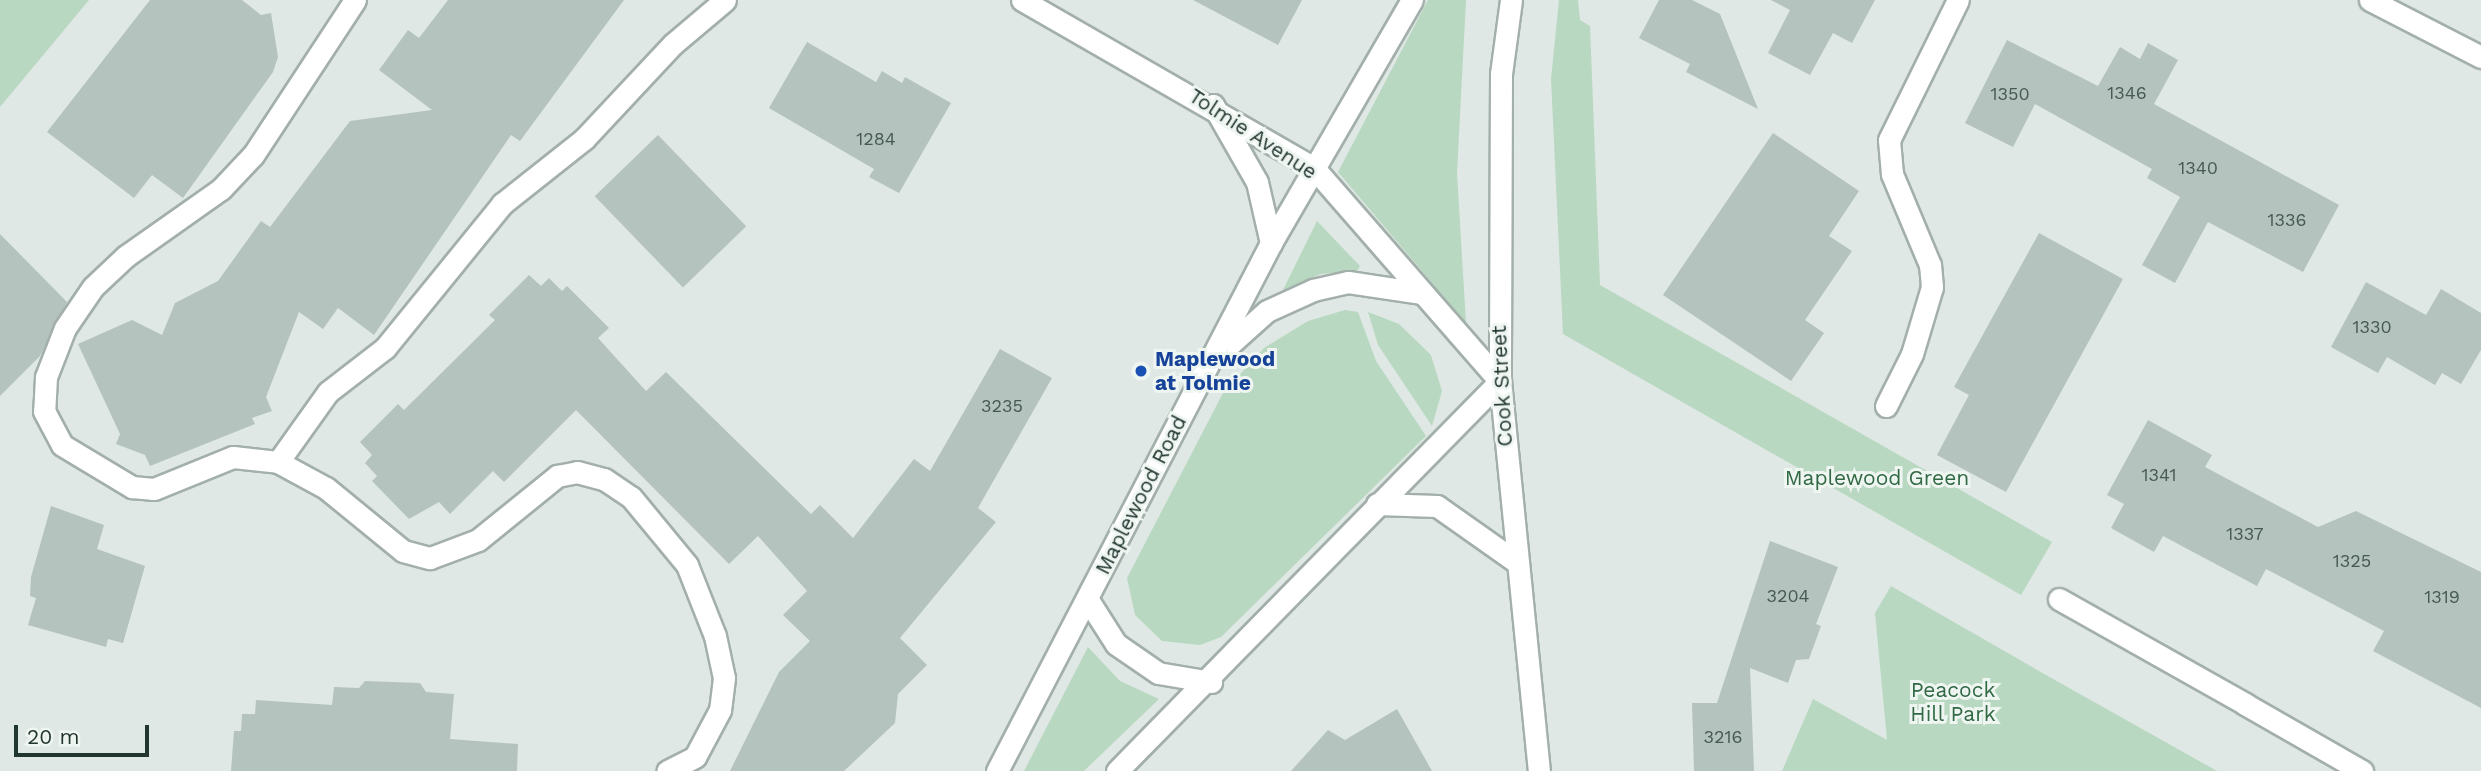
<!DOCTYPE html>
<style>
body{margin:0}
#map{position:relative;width:2481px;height:771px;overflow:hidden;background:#dfe8e4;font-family:"Work Sans",sans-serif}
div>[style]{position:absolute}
.green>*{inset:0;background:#b9d8c1}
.building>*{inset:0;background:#b4c3bd;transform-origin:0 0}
.roads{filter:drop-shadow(2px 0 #a3afaa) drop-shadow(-2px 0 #a3afaa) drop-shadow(0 2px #a3afaa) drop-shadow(0 -2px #a3afaa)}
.service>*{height:21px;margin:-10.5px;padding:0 10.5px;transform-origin:10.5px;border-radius:10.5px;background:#fff}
.minor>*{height:21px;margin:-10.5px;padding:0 10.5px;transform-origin:10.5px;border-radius:10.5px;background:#fff}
.tertiary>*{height:21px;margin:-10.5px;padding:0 10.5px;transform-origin:10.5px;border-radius:10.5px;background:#fff}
.secondary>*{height:21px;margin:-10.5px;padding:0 10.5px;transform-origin:10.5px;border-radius:10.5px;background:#fff}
.dots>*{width:19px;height:19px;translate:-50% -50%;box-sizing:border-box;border:4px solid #eff6f2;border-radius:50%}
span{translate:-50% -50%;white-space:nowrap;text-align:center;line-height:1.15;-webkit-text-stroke:6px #eff6f2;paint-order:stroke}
.number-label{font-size:18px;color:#465953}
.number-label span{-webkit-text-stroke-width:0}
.street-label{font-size:21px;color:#223630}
.transit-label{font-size:21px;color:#164399;font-weight:700}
.left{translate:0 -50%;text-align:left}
.park-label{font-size:21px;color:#306944}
.scale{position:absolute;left:14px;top:725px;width:135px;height:32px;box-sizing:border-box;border:4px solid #223630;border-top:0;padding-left:9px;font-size:21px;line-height:24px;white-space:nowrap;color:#223630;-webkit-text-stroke:5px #eff6f2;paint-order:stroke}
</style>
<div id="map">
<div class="green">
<i style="clip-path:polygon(0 0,89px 0,0 107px)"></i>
<i style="clip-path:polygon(1428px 0,1466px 0,1457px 173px,1466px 323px,1338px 172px)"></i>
<i style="clip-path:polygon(1559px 0,1578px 0,1580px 20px,1590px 26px,1600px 285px,2052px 542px,2021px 595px,1563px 334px,1551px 79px)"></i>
<i style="clip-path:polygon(1317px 221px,1360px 266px,1357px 271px,1321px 274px,1283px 290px)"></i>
<i style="clip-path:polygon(1345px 310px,1358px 312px,1376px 361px,1426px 436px,1221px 637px,1200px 645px,1162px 641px,1135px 615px,1127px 578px,1223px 393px,1264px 348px,1308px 321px)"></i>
<i style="clip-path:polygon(1368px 312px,1399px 324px,1431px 355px,1442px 391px,1432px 426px,1378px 345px)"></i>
<i style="clip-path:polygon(1891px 586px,2046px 675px,2217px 771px,1782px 771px,1813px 699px,1887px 740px,1875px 613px)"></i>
<i style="clip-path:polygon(1088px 647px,1120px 681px,1159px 699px,1084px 771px,1024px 771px)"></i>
</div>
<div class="building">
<i style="clip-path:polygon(150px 0,242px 0,261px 15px,271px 13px,278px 57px,273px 72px,183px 198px,152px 175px,134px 198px,47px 132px)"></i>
<i style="clip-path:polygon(448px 0,624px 0,520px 141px,511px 135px,374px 335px,338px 308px,323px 329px,299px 312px,266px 397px,272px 411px,252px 418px,255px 424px,150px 466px,145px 455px,116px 444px,120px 434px,78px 344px,132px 320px,162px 335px,175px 303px,218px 281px,261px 221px,270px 227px,350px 121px,432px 110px,379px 70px,408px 30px,419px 38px)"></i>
<i style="clip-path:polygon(1193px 0,1302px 0,1278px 45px)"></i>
<i style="clip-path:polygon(1659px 0,1692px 0,1720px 14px,1758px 109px,1686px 72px,1690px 64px,1639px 38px)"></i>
<i style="clip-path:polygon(1771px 0,1875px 0,1852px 43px,1833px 33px,1810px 75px,1768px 53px,1790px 10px)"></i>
<i style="clip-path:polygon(2007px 40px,2098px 86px,2120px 47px,2140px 59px,2148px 43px,2178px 60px,2154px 104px,2339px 205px,2303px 272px,2208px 222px,2175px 283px,2142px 265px,2180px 197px,2147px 178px,2152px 169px,2035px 104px,2013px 147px,1965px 123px)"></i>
<i style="clip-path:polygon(807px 42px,876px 82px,882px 71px,902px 83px,905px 77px,951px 103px,899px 193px,869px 177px,874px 169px,769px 108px)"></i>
<i style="clip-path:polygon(1773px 133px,1859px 191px,1829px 236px,1852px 251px,1805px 320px,1824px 333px,1791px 381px,1663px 295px)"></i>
<i style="left:658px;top:135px;width:127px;height:88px;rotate:46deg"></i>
<i style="clip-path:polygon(2039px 233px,2123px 279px,2006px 492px,1937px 455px,1969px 395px,1954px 387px)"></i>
<i style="clip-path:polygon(0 234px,67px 302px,40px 356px,0 396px)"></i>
<i style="clip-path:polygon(529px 275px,541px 286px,549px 278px,562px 291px,567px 286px,609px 328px,598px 338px,646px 391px,666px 372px,811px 514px,820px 505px,853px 538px,914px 459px,930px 471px,1000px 349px,1052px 378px,978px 508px,996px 522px,900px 638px,927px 665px,898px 694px,895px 723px,844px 771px,730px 771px,779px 672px,810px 641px,783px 615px,807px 591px,758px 536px,729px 564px,576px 410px,504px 482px,493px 471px,450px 514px,439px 502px,409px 519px,372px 481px,377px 476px,365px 463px,372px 455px,360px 442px,398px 404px,404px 410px,495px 320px,489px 315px)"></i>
<i style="clip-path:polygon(2366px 282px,2426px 315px,2441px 289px,2481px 313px,2481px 350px,2461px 384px,2442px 373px,2435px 385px,2387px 357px,2378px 373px,2331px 347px)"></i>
<i style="clip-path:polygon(2148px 420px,2212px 455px,2205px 467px,2318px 527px,2356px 511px,2481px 572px,2481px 708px,2373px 651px,2384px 631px,2266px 569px,2257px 586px,2163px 536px,2154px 552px,2111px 528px,2124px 504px,2107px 495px)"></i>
<i style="clip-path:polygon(51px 506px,104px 525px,97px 549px,145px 566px,123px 643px,108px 639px,106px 647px,28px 625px,36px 598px,30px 596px,31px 577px)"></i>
<i style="clip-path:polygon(1770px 541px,1838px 567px,1816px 624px,1821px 626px,1809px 659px,1796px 660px,1788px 683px,1750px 668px,1754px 771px,1694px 771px,1692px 703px,1717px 703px)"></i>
<i style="clip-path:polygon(365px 681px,420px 683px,426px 692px,454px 694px,450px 739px,518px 744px,517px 771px,231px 771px,234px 731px,241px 731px,242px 714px,255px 714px,256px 700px,332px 705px,334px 687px,359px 688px)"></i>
<i style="clip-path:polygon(1397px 709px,1432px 771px,1291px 771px,1328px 730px,1345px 740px)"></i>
</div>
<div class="roads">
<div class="service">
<i style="left:355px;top:0;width:186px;rotate:123.3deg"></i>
<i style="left:253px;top:155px;width:47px;rotate:133.3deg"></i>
<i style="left:221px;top:189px;width:116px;rotate:144.8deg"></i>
<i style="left:126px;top:256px;width:45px;rotate:136.8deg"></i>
<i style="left:93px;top:287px;width:50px;rotate:124.3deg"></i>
<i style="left:65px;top:328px;width:53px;rotate:111.2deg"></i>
<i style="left:46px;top:377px;width:34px;rotate:93deg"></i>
<i style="left:44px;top:411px;width:38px;rotate:62deg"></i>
<i style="left:62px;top:445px;width:82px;rotate:31deg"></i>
<i style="left:132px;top:487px;width:22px;rotate:5deg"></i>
<i style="left:154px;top:489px;width:85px;rotate:-22.1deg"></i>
<i style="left:233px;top:457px;width:45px;rotate:6.3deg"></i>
<i style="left:278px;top:462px;width:55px;rotate:28.4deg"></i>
<i style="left:326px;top:488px;width:99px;rotate:39.3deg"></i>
<i style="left:403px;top:551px;width:28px;rotate:15deg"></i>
<i style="left:430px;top:558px;width:51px;rotate:-20.6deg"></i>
<i style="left:478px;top:540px;width:102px;rotate:-39deg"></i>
<i style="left:557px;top:476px;width:20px;rotate:-11deg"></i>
<i style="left:577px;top:472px;width:28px;rotate:15deg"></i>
<i style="left:604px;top:479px;width:32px;rotate:34deg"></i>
<i style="left:631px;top:497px;width:88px;rotate:50.5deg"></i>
<i style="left:687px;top:565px;width:76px;rotate:68.5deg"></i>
<i style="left:715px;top:636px;width:43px;rotate:77.9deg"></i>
<i style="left:724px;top:678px;width:32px;rotate:97deg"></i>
<i style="left:720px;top:710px;width:53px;rotate:118deg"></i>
<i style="left:695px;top:757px;width:31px;rotate:153deg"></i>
<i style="left:1886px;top:406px;width:58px;rotate:-63.4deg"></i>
<i style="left:1912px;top:354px;width:70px;rotate:-73.4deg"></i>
<i style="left:1932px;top:287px;width:22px;rotate:-95deg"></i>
<i style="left:1930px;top:265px;width:99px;rotate:-112.7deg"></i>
<i style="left:1892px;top:174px;width:34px;rotate:-95deg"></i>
<i style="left:1889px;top:140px;width:156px;rotate:-63.8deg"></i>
<i style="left:278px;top:462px;width:86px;rotate:-54.5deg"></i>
<i style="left:328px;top:392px;width:72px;rotate:-37.7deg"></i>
<i style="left:385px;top:348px;width:186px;rotate:-50.9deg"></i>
<i style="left:502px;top:204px;width:105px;rotate:-38.4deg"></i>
<i style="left:584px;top:139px;width:130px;rotate:-46.9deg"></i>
<i style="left:673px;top:44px;width:68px;rotate:-40.2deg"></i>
<i style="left:2059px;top:599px;width:214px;rotate:29.4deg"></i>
</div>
<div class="minor">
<i style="left:1022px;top:0;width:336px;rotate:29.9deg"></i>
<i style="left:1313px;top:167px;width:284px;rotate:48.9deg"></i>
<i style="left:2370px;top:0;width:125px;rotate:27.2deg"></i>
<i style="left:2245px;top:704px;width:135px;rotate:29.8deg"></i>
</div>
<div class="tertiary">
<i style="left:1213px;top:105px;width:89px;rotate:60.3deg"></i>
<i style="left:1257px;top:182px;width:63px;rotate:77.1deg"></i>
<i style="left:1219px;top:354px;width:64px;rotate:-41.9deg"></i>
<i style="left:1267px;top:311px;width:51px;rotate:-24.5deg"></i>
<i style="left:1313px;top:290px;width:36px;rotate:-13deg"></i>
<i style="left:1348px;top:282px;width:75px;rotate:8.5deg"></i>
<i style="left:1377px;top:504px;width:60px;rotate:1.9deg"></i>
<i style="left:1437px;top:506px;width:95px;rotate:35.2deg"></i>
<i style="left:1088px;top:600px;width:52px;rotate:57.5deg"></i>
<i style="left:1116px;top:644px;width:51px;rotate:34.6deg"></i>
<i style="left:1158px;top:673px;width:54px;rotate:9.6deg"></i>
<i style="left:997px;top:771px;width:595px;rotate:-62.57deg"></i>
<i style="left:1271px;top:243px;width:281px;rotate:-59.9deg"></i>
<i style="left:1117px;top:771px;width:547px;rotate:-45.52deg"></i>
</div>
<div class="secondary">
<i style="left:1511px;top:0;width:75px;rotate:97.7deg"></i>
<i style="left:1501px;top:74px;width:307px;rotate:90.2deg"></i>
<i style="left:1500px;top:381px;width:392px;rotate:84.3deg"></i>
</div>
</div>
<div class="dots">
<i style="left:1141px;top:371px;background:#1a4fb4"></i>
</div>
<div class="number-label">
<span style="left:2127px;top:93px">1346</span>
<span style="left:2010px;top:94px">1350</span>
<span style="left:876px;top:139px">1284</span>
<span style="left:2198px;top:168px">1340</span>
<span style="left:2287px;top:220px">1336</span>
<span style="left:2372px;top:327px">1330</span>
<span style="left:1002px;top:406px">3235</span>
<span style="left:2159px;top:475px">1341</span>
<span style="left:2245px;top:534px">1337</span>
<span style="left:2352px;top:561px">1325</span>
<span style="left:1788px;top:596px">3204</span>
<span style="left:2442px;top:597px">1319</span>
<span style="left:1723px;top:737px">3216</span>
</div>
<div class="street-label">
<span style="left:1253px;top:134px;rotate:33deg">Tolmie Avenue</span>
<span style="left:1502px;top:386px;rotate:-93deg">Cook Street</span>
<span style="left:1141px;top:495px;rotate:-63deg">Maplewood Road</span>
</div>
<div class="transit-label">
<span class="left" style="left:1155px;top:371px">Maplewood<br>at Tolmie</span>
</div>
<div class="park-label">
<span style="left:1877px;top:478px">Maplewood Green</span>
<span style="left:1953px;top:702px">Peacock<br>Hill Park</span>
</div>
<div class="scale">20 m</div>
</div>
